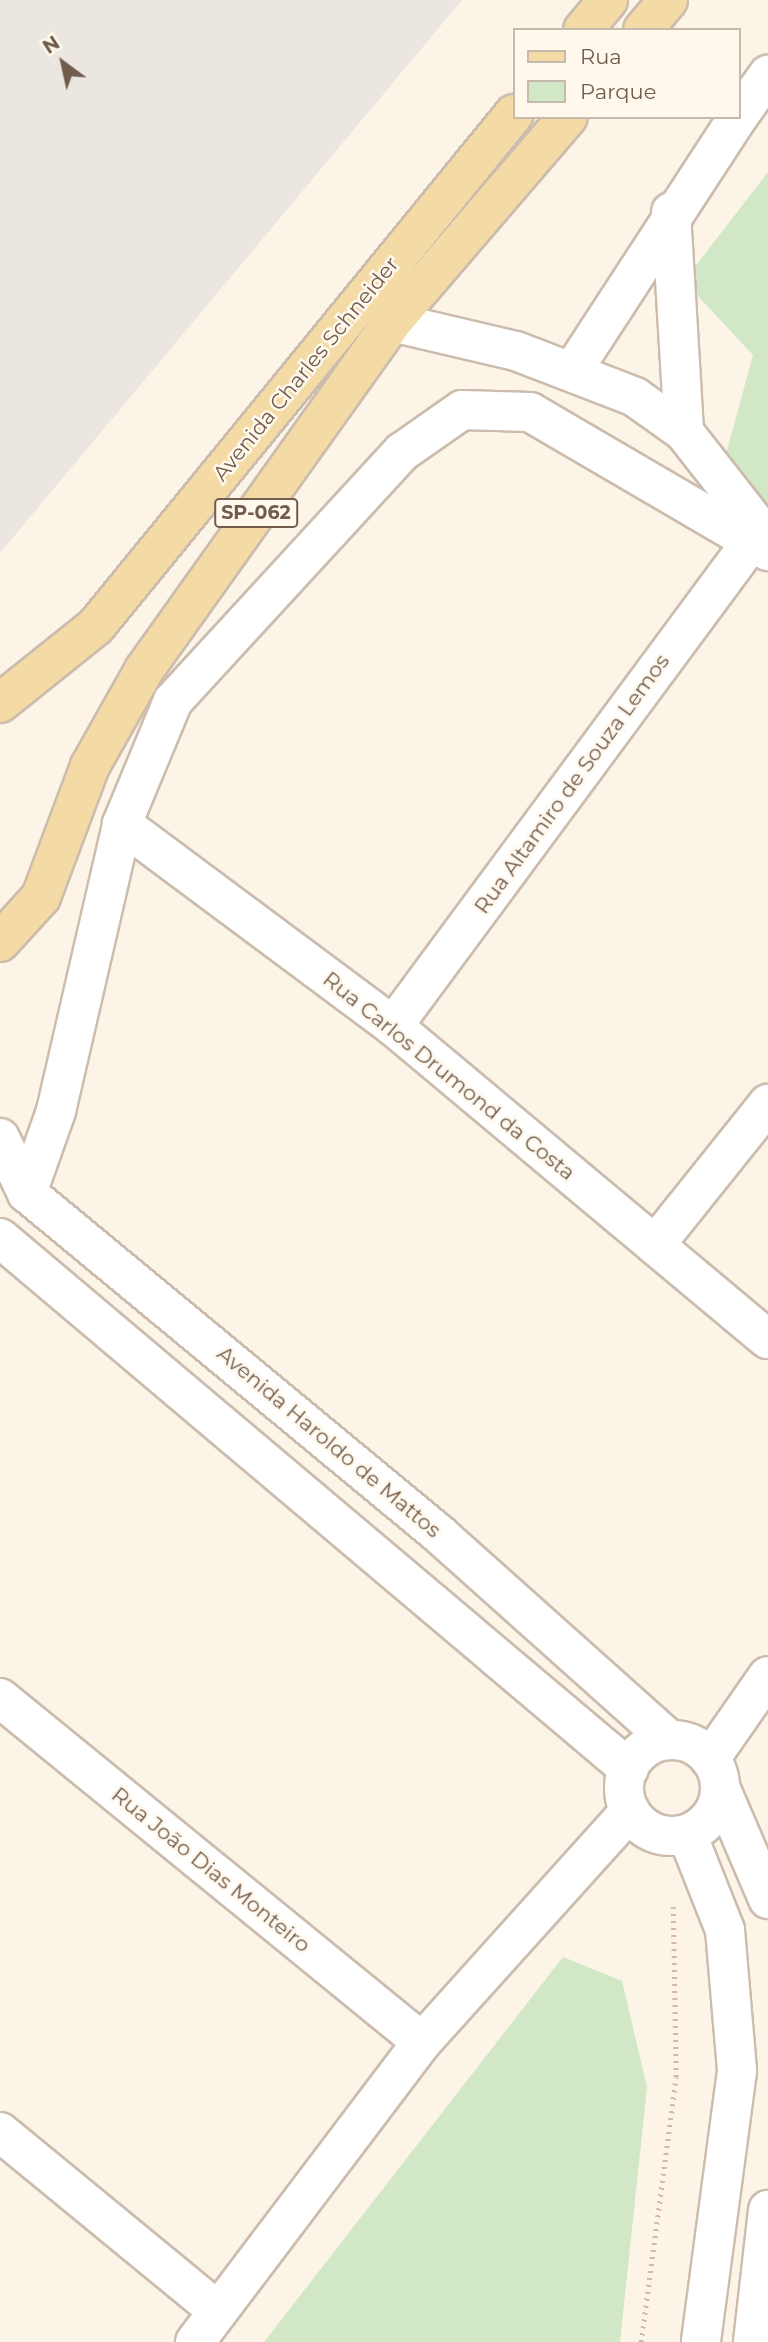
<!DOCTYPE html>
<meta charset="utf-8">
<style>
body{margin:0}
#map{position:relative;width:768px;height:2342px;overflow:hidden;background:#fbf4e7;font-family:Montserrat,sans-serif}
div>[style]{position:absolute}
.industrial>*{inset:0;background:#ebe6e0}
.green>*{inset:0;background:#d2e7c6}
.path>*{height:4.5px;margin-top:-2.25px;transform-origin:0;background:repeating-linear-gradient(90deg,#d3b8a4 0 2px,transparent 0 7px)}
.roads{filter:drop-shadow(2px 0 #ccbcae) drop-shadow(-2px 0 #ccbcae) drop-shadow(0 2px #ccbcae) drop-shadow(0 -2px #ccbcae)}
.minor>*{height:38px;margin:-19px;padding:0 19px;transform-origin:19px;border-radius:19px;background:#fff}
.minor>.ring{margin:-19px;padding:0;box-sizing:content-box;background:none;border:38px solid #fff;border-radius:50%}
.major>*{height:38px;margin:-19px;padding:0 19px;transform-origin:19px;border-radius:19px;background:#f4daa4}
span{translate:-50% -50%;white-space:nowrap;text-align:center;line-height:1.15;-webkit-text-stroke:5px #fef8ed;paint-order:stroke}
.shield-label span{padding:2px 5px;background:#fef8ed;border:2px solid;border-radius:5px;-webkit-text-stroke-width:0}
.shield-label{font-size:19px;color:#725c4d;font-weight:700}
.street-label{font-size:21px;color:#725c4d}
.legend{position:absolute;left:513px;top:28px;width:228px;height:91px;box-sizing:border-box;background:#fef8ed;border:2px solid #c6baad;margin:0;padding:9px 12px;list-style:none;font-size:21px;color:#725c4d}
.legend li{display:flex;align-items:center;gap:14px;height:35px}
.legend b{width:35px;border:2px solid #c6baad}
.north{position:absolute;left:28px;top:28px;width:70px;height:70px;-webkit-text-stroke:5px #fef8ed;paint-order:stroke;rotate:327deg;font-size:19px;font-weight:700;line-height:28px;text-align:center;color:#725c4d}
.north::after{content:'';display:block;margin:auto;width:24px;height:32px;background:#725c4d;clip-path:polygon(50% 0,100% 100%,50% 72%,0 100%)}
</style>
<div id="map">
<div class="industrial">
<i style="clip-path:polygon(0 0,462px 0,0 553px)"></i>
</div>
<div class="green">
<i style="clip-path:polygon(768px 172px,768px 507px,723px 465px,753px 355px,684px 281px)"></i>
<i style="clip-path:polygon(563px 1957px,622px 1981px,647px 2087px,620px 2342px,264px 2342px)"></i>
</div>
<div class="path">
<i style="left:641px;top:2342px;width:267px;rotate:-82.5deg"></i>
<i style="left:676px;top:2077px;width:170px;rotate:-91deg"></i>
</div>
<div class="roads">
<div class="minor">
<i style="left:738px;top:117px;width:52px;rotate:-54.5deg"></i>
<i style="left:671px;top:212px;width:220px;rotate:86.6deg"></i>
<i style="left:392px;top:322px;width:127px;rotate:13.2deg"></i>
<i style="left:516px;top:351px;width:128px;rotate:21.1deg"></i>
<i style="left:635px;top:397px;width:60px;rotate:35.5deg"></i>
<i style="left:684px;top:432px;width:136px;rotate:51.9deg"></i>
<i style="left:573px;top:370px;width:302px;rotate:-56.9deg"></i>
<i style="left:122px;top:824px;width:338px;rotate:36.7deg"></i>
<i style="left:393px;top:1026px;width:488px;rotate:39.9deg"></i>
<i style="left:393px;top:1026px;width:602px;rotate:-53.51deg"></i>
<i style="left:0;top:1138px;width:61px;rotate:63.9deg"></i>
<i style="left:27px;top:1193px;width:535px;rotate:39.61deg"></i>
<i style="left:439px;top:1534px;width:309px;rotate:41.8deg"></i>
<i style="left:27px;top:1193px;width:87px;rotate:-70.5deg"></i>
<i style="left:56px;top:1111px;width:294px;rotate:-77deg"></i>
<i style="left:122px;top:824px;width:133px;rotate:-67.5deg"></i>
<i style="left:173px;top:701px;width:338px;rotate:-47.4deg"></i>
<i style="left:402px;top:452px;width:73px;rotate:-35deg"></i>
<i style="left:462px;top:410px;width:68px;rotate:1.7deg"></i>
<i style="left:530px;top:412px;width:276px;rotate:30.3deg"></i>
<i style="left:0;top:1238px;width:823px;rotate:40.17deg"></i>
<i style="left:655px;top:1245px;width:181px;rotate:-51.3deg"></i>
<i style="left:0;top:1698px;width:544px;rotate:39.19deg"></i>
<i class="ring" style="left:624px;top:1740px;width:58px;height:58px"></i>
<i style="left:710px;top:1759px;width:101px;rotate:-55.1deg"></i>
<i style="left:720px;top:1787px;width:122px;rotate:66.8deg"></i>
<i style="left:687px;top:1834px;width:103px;rotate:68.4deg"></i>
<i style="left:725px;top:1930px;width:142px;rotate:85.1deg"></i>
<i style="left:737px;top:2071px;width:273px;rotate:97.6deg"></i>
<i style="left:0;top:2132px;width:281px;rotate:39.4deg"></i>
<i style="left:195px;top:2342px;width:376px;rotate:-52.9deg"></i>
<i style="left:422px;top:2042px;width:311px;rotate:-48deg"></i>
<i style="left:753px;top:2342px;width:133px;rotate:-83.5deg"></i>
</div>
<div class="major">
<i style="left:583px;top:30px;width:39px;rotate:-50deg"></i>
<i style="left:643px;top:30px;width:39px;rotate:-50deg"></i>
<i style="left:0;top:703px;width:123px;rotate:-38.7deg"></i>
<i style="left:96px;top:626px;width:661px;rotate:-50.77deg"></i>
<i style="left:0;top:942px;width:61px;rotate:-47.7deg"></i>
<i style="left:41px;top:897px;width:140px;rotate:-69.5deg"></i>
<i style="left:90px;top:766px;width:110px;rotate:-60.6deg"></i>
<i style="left:144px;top:670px;width:427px;rotate:-54.5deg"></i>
<i style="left:392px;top:322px;width:270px;rotate:-49.4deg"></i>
</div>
</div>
<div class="shield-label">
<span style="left:256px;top:513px">SP-062</span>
</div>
<div class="street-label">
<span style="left:306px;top:369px;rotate:-51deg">Avenida Charles Schneider</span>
<span style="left:572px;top:784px;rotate:-54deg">Rua Altamiro de Souza Lemos</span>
<span style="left:449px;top:1076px;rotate:39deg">Rua Carlos Drumond da Costa</span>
<span style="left:329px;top:1442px;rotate:40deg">Avenida Haroldo de Mattos</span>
<span style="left:211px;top:1870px;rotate:39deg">Rua João Dias Monteiro</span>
</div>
<ul class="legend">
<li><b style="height:9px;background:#f4daa4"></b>Rua</li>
<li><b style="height:19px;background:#d2e7c6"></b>Parque</li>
</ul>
<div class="north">N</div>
</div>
